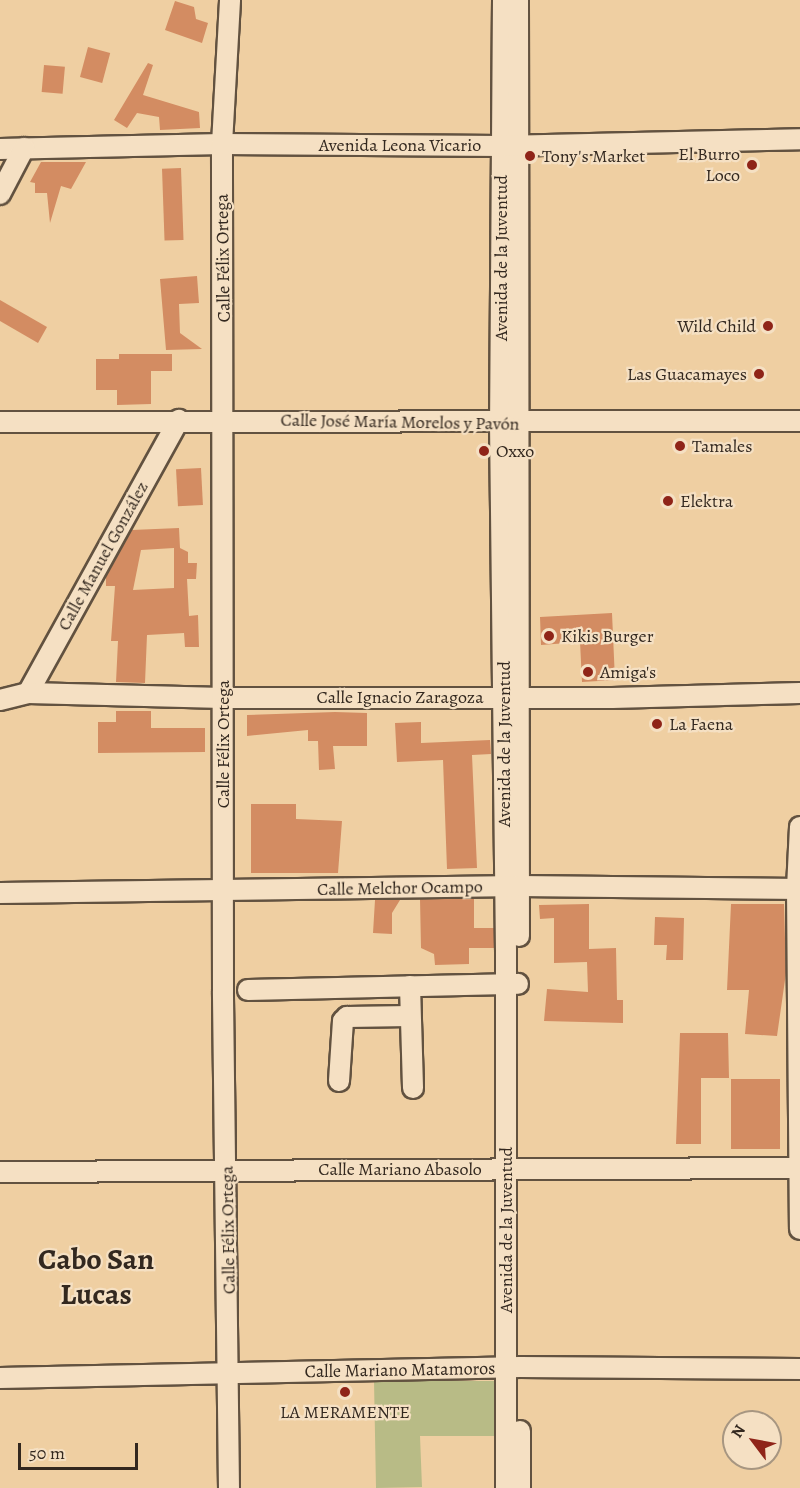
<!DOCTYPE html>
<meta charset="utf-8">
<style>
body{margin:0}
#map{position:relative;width:800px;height:1488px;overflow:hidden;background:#efcfa2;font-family:Alegreya,serif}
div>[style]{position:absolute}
.green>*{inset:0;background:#b8bb86}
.building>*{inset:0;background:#d38c62;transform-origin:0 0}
.roads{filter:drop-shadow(2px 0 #625240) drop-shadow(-2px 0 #625240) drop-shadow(0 2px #625240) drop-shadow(0 -2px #625240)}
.minor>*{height:20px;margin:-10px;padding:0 10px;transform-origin:10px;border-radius:10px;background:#f5e0c3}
.dots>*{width:16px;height:16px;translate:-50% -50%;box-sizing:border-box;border:3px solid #f5e0c3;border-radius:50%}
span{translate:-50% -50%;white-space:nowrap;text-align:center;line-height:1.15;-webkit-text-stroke:4.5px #f5e0c3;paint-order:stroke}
.street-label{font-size:18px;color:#33281f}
.poi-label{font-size:18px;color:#33281f}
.right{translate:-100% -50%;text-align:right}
.left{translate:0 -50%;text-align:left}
.town-label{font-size:30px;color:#33281f;font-weight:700}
.north{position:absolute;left:722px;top:1410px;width:60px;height:60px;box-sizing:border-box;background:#f5e0c3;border:2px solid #a79681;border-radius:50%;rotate:302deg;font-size:16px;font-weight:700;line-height:24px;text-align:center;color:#33281f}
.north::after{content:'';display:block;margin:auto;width:21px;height:27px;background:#8f2418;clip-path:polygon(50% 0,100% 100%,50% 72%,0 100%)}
.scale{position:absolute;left:18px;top:1443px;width:120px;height:27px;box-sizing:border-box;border:3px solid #33281f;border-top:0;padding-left:8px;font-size:18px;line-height:21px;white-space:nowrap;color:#33281f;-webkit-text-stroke:4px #f5e0c3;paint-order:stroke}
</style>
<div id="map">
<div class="green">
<i style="clip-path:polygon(374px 1381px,495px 1381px,497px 1436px,420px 1436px,422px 1487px,376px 1488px)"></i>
</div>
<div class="building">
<i style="clip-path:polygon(175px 1px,194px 7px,196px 19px,208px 23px,202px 43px,165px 30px)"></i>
<i style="left:88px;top:47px;width:23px;height:31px;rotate:15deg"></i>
<i style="clip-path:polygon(148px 63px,153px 65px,143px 95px,199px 112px,200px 128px,160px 130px,159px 117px,137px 113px,127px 128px,114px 120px)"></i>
<i style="left:44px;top:65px;width:21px;height:27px;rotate:5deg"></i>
<i style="clip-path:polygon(41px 162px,86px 162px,71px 189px,61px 186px,50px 223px,47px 193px,35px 193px,35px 183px,30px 182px)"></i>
<i style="left:181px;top:168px;width:72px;height:19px;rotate:88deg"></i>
<i style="clip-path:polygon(197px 276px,199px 303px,179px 304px,180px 333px,202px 349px,166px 350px,160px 279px)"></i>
<i style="clip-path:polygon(0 300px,47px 327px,38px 343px,0 321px)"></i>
<i style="clip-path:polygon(119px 354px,172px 354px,172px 371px,151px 371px,151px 404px,117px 405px,117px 390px,96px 390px,96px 359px,119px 359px)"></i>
<i style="left:201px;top:468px;width:37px;height:25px;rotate:87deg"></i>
<i style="clip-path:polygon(evenodd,179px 528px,180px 548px,188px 552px,188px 563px,197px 563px,196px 579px,187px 579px,189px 616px,198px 615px,199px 647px,185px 647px,184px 633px,147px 635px,145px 683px,116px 682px,118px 641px,111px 641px,115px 586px,106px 586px,106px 577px,132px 530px,179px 528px,174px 548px,174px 588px,133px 590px,141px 550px,174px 548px)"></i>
<i style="clip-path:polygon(612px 613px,615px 680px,582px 682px,580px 642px,541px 645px,540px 617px)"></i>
<i style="clip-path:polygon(116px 711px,151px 711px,151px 728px,205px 728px,205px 752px,98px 753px,98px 722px,116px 722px)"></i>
<i style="clip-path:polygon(335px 712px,367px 713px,367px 746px,333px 746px,335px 769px,319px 770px,318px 741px,308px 741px,308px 730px,247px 736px,247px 715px)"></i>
<i style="clip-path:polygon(421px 722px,421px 743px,490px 740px,491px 754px,472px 755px,477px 868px,447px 869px,443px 760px,397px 762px,395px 723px)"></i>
<i style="clip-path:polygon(251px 804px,296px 804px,296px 819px,342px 821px,338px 873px,251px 873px)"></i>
<i style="clip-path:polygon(420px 899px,474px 899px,474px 928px,494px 928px,494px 948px,469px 948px,469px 964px,435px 965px,434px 954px,421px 948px)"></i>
<i style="clip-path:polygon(375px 900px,400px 900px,392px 913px,392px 934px,373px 933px)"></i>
<i style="clip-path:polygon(589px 904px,589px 949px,616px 948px,617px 1000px,623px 1000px,623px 1023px,544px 1021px,547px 989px,588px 992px,587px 962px,554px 963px,554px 918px,540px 919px,539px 905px)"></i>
<i style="clip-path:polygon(731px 904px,784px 904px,786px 973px,777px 1036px,745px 1034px,749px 990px,727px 990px)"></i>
<i style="clip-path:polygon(655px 917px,684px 918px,683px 960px,666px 960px,667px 945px,654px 945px)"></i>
<i style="clip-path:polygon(680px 1033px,728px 1033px,729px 1078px,701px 1078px,701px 1144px,676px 1144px)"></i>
<i style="left:731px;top:1079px;width:49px;height:70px"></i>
</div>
<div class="roads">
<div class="minor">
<i style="left:503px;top:0;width:423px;rotate:90.4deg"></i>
<i style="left:500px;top:423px;width:528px;rotate:89.35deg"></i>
<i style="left:506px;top:951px;width:537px;rotate:90deg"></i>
<i style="left:518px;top:0;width:936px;rotate:89.94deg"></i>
<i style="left:0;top:149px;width:222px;rotate:-1.3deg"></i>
<i style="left:222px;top:144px;width:279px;rotate:0.4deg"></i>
<i style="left:501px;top:146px;width:299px;rotate:-1.3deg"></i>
<i style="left:0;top:194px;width:52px;rotate:-62.4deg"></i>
<i style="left:0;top:422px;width:800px;rotate:-0.07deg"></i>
<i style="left:28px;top:693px;width:312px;rotate:-61.1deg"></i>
<i style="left:0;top:700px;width:29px;rotate:-14deg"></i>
<i style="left:28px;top:693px;width:195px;rotate:1.5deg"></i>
<i style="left:223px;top:698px;width:389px"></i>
<i style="left:612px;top:698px;width:188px;rotate:-1.5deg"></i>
<i style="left:800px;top:827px;width:62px;rotate:92.8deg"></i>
<i style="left:797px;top:889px;width:340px;rotate:89.5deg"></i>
<i style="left:0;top:893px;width:519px;rotate:-0.77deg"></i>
<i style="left:519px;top:886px;width:281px;rotate:0.6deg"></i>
<i style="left:410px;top:986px;width:102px;rotate:88.3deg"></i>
<i style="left:248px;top:990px;width:270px;rotate:-1.3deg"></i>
<i style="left:339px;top:1081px;width:60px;rotate:-86.2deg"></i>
<i style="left:343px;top:1021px;width:6px;rotate:-45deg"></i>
<i style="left:347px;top:1017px;width:63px;rotate:-0.9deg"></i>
<i style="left:0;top:1172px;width:800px;rotate:-0.29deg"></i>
<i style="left:0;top:1378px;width:520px;rotate:-1.21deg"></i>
<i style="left:520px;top:1367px;width:280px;rotate:0.4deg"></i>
<i style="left:520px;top:1431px;width:57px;rotate:90deg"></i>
<i style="left:229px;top:1488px;width:497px;rotate:-90.7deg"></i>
<i style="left:223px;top:991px;width:847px;rotate:-90.07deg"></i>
<i style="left:222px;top:144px;width:144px;rotate:-86.8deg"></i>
</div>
</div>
<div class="dots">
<i style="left:530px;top:156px;background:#8f2418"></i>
<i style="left:752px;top:165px;background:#8f2418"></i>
<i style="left:768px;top:326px;background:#8f2418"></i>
<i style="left:759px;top:374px;background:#8f2418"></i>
<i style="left:680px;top:446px;background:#8f2418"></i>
<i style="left:484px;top:451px;background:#8f2418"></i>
<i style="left:668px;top:501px;background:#8f2418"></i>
<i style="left:549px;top:636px;background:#8f2418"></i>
<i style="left:588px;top:672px;background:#8f2418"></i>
<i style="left:657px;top:724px;background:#8f2418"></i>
<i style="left:345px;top:1392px;background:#8f2418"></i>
</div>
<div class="street-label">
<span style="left:400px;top:145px">Avenida Leona Vicario</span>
<span style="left:223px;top:258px;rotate:-91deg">Calle Félix Ortega</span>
<span style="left:501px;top:258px;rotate:-90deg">Avenida de la Juventud</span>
<span style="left:400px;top:422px;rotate:1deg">Calle José María Morelos y Pavón</span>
<span style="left:103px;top:556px;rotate:-61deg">Calle Manuel González</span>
<span style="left:400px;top:697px">Calle Ignacio Zaragoza</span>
<span style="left:223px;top:744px;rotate:-90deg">Calle Félix Ortega</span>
<span style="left:504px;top:744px;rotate:-90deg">Avenida de la Juventud</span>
<span style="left:400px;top:888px;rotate:-1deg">Calle Melchor Ocampo</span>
<span style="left:400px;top:1169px">Calle Mariano Abasolo</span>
<span style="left:228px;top:1230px;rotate:-91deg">Calle Félix Ortega</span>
<span style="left:506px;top:1230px;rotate:-90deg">Avenida de la Juventud</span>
<span style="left:400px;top:1370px;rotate:-1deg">Calle Mariano Matamoros</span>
</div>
<div class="poi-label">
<span class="right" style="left:740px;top:165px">El Burro<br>Loco</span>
<span class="left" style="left:542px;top:156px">Tony's Market</span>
<span class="right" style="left:756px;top:326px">Wild Child</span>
<span class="right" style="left:747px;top:374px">Las Guacamayes</span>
<span class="left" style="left:692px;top:446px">Tamales</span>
<span class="left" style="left:496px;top:451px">Oxxo</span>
<span class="left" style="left:680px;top:501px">Elektra</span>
<span class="left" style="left:561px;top:636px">Kikis Burger</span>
<span class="left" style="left:600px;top:672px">Amiga's</span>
<span class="left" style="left:669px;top:724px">La Faena</span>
<span style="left:345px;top:1412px">LA MERAMENTE</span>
</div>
<div class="town-label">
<span style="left:96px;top:1276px">Cabo San<br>Lucas</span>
</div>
<div class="north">N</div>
<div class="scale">50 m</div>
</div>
